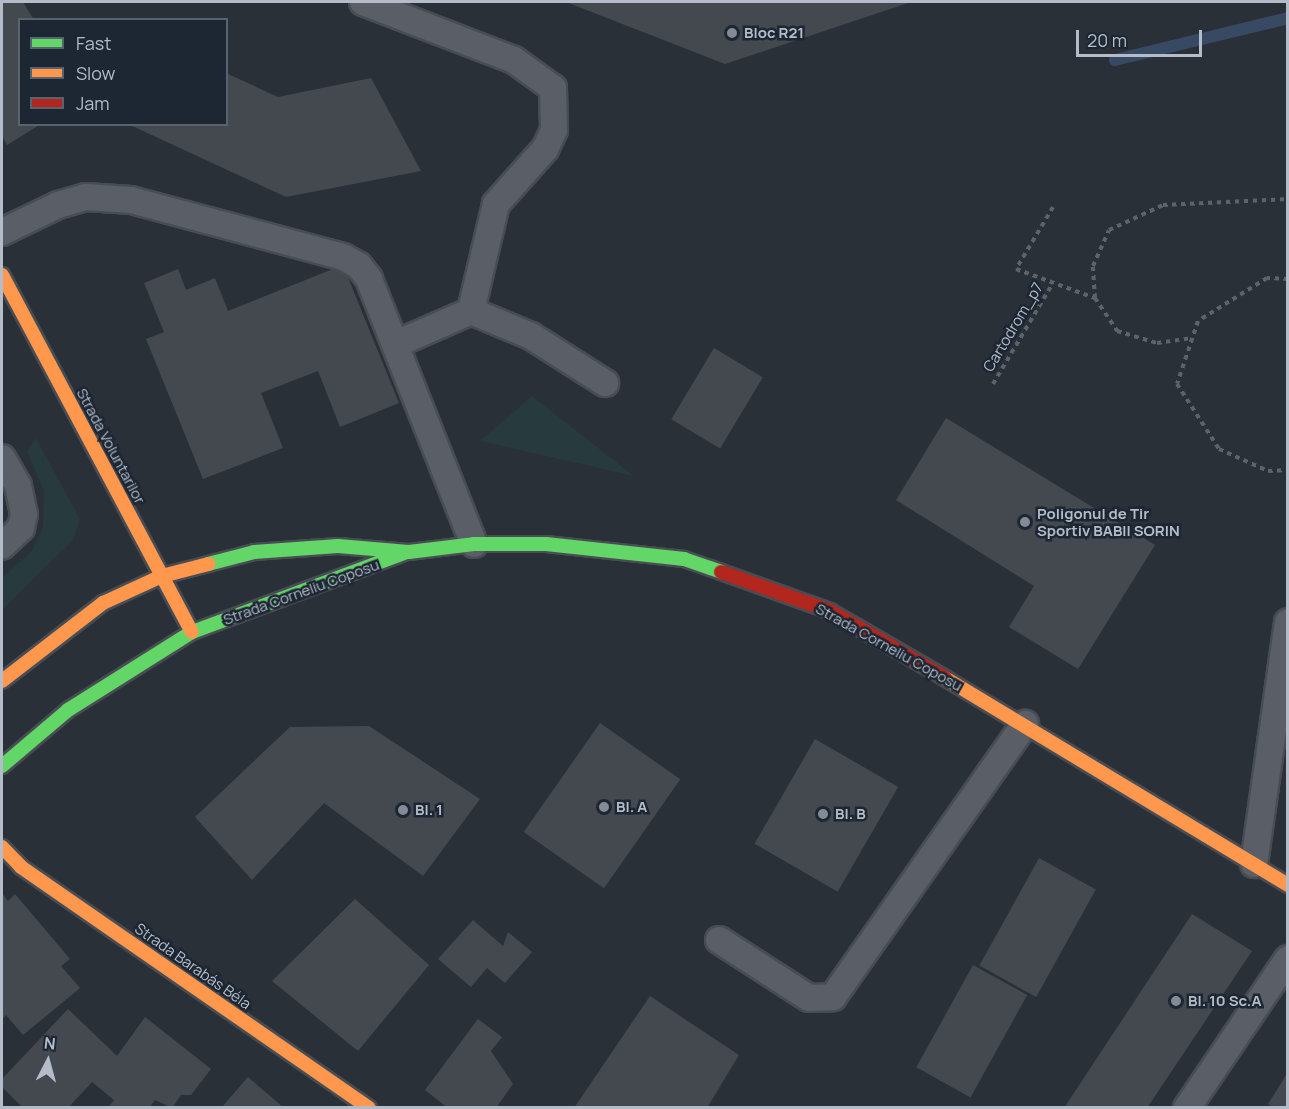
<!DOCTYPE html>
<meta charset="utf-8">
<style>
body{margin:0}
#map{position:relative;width:1289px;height:1109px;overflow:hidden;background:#2a3038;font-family:Manrope,sans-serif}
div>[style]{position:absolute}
.green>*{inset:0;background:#273a3e}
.stream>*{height:12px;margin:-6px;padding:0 6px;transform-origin:6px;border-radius:6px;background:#384963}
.building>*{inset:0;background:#444950;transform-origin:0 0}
.path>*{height:4px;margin-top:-2px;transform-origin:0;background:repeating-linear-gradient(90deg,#5d636a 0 4.5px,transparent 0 9px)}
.roads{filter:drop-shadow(2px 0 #484c53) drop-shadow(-2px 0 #484c53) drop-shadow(0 2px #484c53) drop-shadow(0 -2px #484c53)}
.lane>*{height:26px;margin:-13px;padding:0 13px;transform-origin:13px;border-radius:13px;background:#5a5e66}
.fast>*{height:14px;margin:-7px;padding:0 7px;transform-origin:7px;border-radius:7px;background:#63d668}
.slow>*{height:14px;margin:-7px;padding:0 7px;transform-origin:7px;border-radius:7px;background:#ff974d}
.jam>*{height:14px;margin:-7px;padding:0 7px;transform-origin:7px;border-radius:7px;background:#b3261e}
.dots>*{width:16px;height:16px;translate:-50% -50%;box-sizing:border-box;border:3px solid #1d2633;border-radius:50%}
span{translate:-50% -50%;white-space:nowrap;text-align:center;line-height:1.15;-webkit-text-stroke:5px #1d2633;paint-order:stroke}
.poi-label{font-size:15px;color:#b4bcc9;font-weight:700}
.left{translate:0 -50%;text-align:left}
.street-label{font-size:15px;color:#b4bcc9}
.frame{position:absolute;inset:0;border:3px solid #b4bcc9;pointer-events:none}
.legend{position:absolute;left:18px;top:18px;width:210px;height:108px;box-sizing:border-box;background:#1d2633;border:2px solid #59626f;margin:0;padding:8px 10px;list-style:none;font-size:18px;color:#b4bcc9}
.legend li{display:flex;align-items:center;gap:12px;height:30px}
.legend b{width:30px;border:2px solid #59626f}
.north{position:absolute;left:18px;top:1031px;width:60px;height:60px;-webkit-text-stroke:4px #1d2633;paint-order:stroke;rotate:6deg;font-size:16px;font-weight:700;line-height:24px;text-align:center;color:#b4bcc9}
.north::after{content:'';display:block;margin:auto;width:21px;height:27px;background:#b4bcc9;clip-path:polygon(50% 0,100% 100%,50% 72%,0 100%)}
.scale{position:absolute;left:1076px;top:30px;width:126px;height:27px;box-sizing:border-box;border:3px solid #b4bcc9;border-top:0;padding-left:8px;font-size:18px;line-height:21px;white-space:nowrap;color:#b4bcc9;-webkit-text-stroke:4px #1d2633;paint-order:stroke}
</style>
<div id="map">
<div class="green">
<i style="clip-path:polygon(532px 396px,634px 476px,480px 441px)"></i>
<i style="clip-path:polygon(36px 438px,80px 519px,73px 540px,2px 610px,2px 578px,32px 551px,43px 527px,44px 491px,27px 452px)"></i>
</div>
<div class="stream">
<i style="left:1115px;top:60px;width:178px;rotate:-13.6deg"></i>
</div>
<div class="building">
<i style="clip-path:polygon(2px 2px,23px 2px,34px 20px,20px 20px,20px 124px,41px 124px,7px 145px,2px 136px)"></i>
<i style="clip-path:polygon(566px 2px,911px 2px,725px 64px)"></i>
<i style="clip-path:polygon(226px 73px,278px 97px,371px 78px,421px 171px,286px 197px,128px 124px,226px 124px)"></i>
<i style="clip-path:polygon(343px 265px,399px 403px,340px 427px,318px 371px,261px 393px,283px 448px,203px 479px,146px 339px,164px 332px,144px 283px,178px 269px,186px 290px,215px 278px,228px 311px)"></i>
<i style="left:714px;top:348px;width:57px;height:83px;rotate:31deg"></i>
<i style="clip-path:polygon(946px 418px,1155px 545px,1078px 669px,1009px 627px,1034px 586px,896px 500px)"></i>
<i style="left:600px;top:723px;width:98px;height:133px;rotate:35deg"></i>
<i style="clip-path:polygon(369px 726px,480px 799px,423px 876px,324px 803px,252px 880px,195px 817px,290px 727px)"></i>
<i style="left:815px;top:739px;width:96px;height:121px;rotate:30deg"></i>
<i style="left:1039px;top:858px;width:65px;height:123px;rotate:29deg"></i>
<i style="clip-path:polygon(2px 893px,8px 901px,15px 894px,70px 959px,61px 966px,80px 988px,23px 1035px,6px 1015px,2px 1019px)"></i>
<i style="clip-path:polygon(355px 899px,429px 965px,358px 1051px,272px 981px)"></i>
<i style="clip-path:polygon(1192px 914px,1252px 951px,1147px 1108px,1064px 1108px)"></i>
<i style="clip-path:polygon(473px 920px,503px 946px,508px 932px,532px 952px,505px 983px,487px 968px,471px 987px,438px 959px)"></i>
<i style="left:973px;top:965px;width:62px;height:117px;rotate:29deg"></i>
<i style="clip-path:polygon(650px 996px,739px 1055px,707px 1108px,574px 1108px)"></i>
<i style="clip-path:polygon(68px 1009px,117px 1056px,145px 1017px,211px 1069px,191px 1095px,181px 1095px,172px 1108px,155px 1100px,149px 1108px,108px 1108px,114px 1100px,92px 1082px,68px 1108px,23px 1108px,2px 1087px,2px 1079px)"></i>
<i style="clip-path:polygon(478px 1019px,502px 1037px,491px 1051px,513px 1084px,496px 1108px,448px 1108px,425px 1090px)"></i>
<i style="clip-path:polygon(1288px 1072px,1288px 1108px,1275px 1108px,1268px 1104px)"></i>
<i style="clip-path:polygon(248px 1077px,284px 1108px,221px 1108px)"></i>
</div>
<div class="path">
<i style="left:1053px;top:207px;width:72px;rotate:120.8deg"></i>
<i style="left:1016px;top:269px;width:84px;rotate:20.2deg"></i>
<i style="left:1095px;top:298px;width:32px;rotate:-94deg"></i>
<i style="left:1093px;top:266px;width:39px;rotate:-66deg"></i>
<i style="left:1109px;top:230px;width:60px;rotate:-24.8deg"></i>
<i style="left:1163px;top:205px;width:125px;rotate:-2.7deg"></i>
<i style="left:1288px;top:279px;width:21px;rotate:-177deg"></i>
<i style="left:1267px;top:278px;width:81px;rotate:148.1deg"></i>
<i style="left:1198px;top:321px;width:66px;rotate:108.4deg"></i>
<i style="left:1177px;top:384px;width:77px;rotate:57.1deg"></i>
<i style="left:1219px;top:449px;width:54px;rotate:24.2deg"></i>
<i style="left:1268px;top:471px;width:20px;rotate:-3deg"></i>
<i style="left:1095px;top:298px;width:40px;rotate:56deg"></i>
<i style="left:1117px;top:331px;width:42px;rotate:16.7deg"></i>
<i style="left:1157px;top:343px;width:35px;rotate:-8deg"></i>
<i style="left:993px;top:384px;width:117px;rotate:-59.3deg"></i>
</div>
<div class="roads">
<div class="lane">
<i style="left:363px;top:2px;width:162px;rotate:21deg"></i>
<i style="left:514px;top:60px;width:48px;rotate:35.7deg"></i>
<i style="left:553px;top:88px;width:42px;rotate:88.6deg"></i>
<i style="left:554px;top:130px;width:21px;rotate:115deg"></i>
<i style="left:545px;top:149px;width:74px;rotate:131.7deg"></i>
<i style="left:496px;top:204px;width:110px;rotate:103.2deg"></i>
<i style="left:2px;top:232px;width:62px;rotate:-25.7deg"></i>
<i style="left:58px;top:205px;width:29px;rotate:-16deg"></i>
<i style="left:86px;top:197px;width:45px;rotate:3.8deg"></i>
<i style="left:131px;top:200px;width:220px;rotate:15deg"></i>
<i style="left:343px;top:257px;width:18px;rotate:29deg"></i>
<i style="left:359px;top:266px;width:16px;rotate:52deg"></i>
<i style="left:369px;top:279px;width:285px;rotate:68.4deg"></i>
<i style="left:396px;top:344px;width:82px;rotate:-23.7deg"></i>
<i style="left:471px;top:311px;width:65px;rotate:22.6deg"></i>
<i style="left:531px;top:336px;width:88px;rotate:32.4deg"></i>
<i style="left:2px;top:458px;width:32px;rotate:60deg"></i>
<i style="left:18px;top:486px;width:29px;rotate:78deg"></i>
<i style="left:24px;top:514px;width:14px;rotate:102deg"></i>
<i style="left:21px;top:528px;width:26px;rotate:137deg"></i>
<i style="left:1254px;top:864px;width:244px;rotate:-82deg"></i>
<i style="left:719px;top:940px;width:107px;rotate:32.8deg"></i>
<i style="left:809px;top:998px;width:24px;rotate:-2deg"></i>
<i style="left:833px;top:997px;width:334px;rotate:-54.9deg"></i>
<i style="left:1187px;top:1108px;width:180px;rotate:-55.9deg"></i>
</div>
<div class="fast">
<i style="left:208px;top:564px;width:48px;rotate:-14.6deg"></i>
<i style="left:254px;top:552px;width:84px;rotate:-4.1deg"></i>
<i style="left:338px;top:546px;width:71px;rotate:4.8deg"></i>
<i style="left:409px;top:552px;width:65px;rotate:-7deg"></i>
<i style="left:474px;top:544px;width:72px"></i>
<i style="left:546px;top:544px;width:139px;rotate:6.2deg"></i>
<i style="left:684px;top:559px;width:39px;rotate:19deg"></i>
<i style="left:2px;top:766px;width:87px;rotate:-40.3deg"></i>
<i style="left:68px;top:710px;width:146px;rotate:-32.2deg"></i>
<i style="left:192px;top:632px;width:226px;rotate:-20.4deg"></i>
</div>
<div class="slow">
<i style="left:2px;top:275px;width:404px;rotate:62deg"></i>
<i style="left:945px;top:678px;width:401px;rotate:31.1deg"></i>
<i style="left:2px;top:681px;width:128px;rotate:-37.7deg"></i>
<i style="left:103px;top:603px;width:65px;rotate:-24.6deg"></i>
<i style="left:162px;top:576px;width:48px;rotate:-14.6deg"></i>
<i style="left:2px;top:847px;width:28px;rotate:46deg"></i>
<i style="left:21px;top:867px;width:423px;rotate:34.7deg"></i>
</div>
<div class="jam">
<i style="left:721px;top:572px;width:116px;rotate:19.7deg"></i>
<i style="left:830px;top:611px;width:133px;rotate:30.2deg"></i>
</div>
</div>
<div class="dots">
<i style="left:732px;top:33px;background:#848b96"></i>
<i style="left:1025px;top:522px;background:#848b96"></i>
<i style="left:604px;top:807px;background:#848b96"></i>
<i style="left:403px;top:810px;background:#848b96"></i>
<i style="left:823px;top:814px;background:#848b96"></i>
<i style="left:1176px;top:1001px;background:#848b96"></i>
</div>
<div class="poi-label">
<span class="left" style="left:744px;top:33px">Bloc R21</span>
<span class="left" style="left:1037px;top:522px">Poligonul de Tir<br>Sportiv BABII SORIN</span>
<span class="left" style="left:616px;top:807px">Bl. A</span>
<span class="left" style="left:415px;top:810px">Bl. 1</span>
<span class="left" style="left:835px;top:814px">Bl. B</span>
<span class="left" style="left:1188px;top:1001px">Bl. 10 Sc.A</span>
</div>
<div class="street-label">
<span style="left:1013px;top:327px;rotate:-59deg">Cartodrom_p7</span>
<span style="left:111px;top:446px;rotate:62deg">Strada Voluntarilor</span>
<span style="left:301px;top:592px;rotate:-20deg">Strada Corneliu Coposu</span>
<span style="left:889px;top:647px;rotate:29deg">Strada Corneliu Coposu</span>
<span style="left:193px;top:966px;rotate:35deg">Strada Barabás Béla</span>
</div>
<div class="frame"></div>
<ul class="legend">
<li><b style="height:8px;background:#63d668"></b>Fast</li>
<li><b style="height:8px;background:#ff974d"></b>Slow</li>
<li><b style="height:8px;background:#b3261e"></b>Jam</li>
</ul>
<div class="north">N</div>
<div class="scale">20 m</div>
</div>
